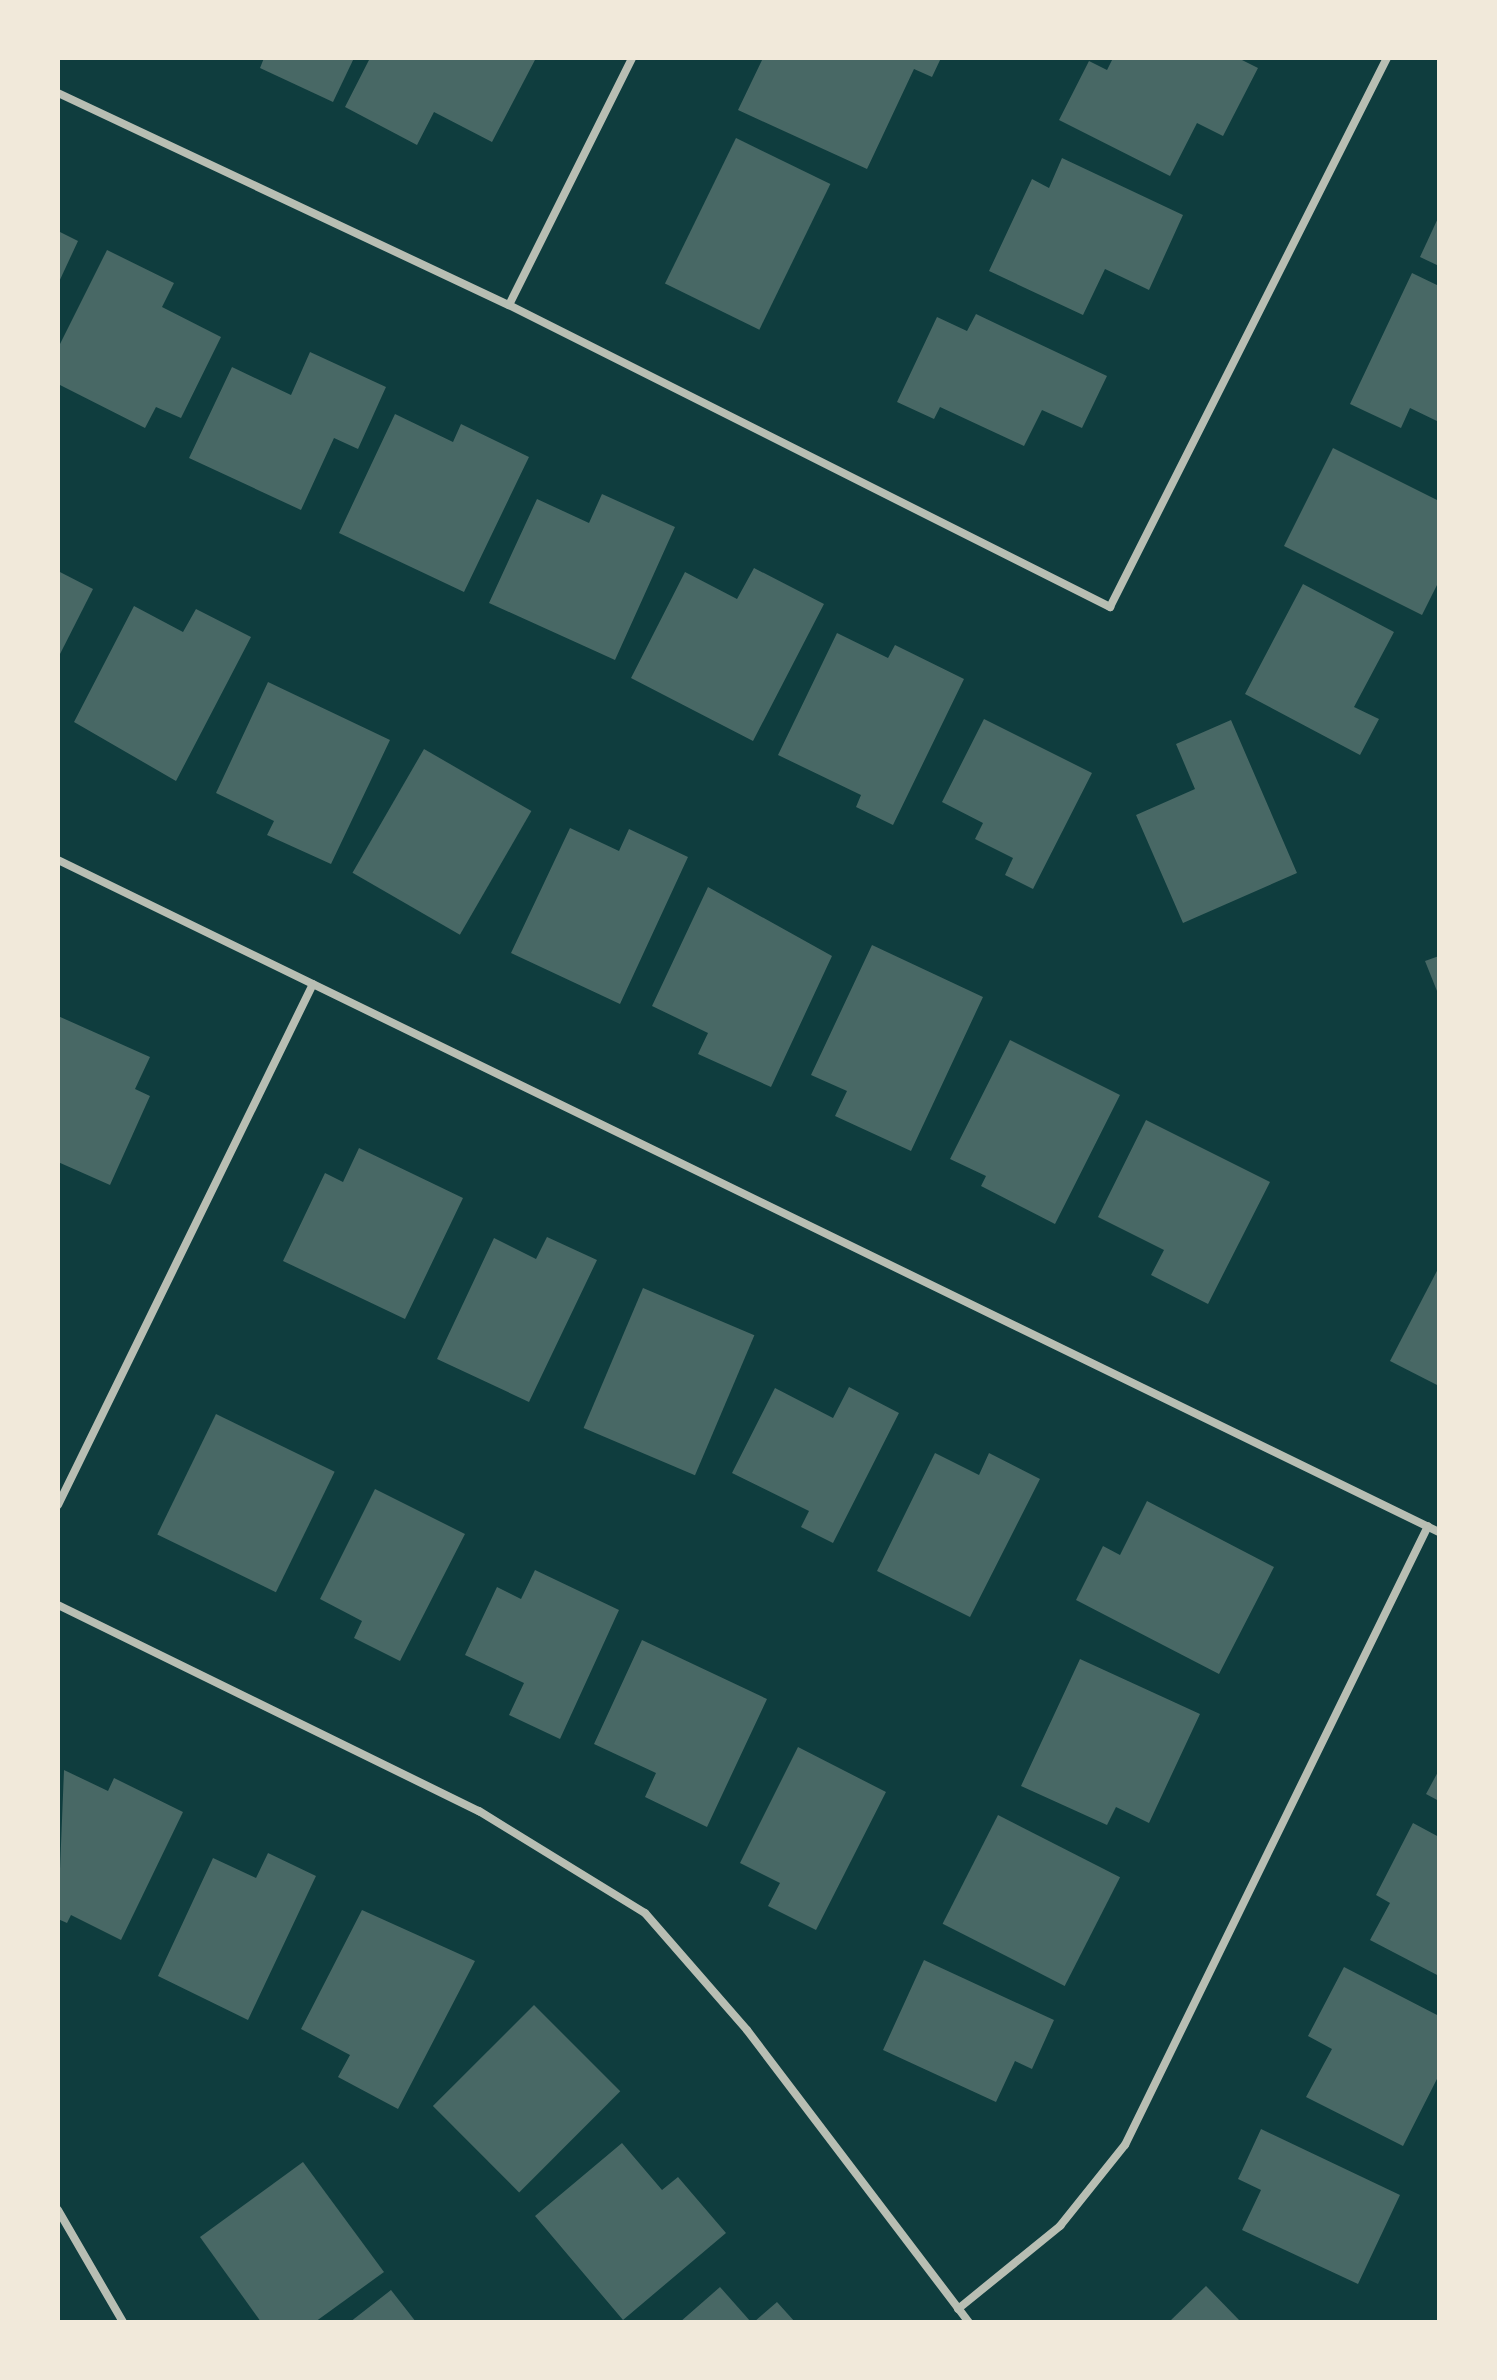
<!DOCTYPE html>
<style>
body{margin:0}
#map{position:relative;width:1497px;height:2380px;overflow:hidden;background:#0f3d3e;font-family:Georgia,serif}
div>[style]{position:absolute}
.building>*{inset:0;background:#486865;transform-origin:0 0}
.minor>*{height:8px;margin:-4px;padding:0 4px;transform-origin:4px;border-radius:4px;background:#b8beb3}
span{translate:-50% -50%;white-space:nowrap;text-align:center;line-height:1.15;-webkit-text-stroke:8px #f1e9da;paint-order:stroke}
.frame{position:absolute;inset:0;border:60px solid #f1e9da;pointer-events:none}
</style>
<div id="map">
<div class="building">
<i style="clip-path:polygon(264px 58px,354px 58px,333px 102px,260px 68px)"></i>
<i style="clip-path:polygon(370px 58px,536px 58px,492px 142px,434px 112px,417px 145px,345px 107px)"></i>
<i style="clip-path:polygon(763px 58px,941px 58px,932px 77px,914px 69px,867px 169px,738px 110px)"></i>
<i style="clip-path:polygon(1113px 58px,1238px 58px,1258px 68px,1223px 136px,1197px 123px,1170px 176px,1059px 120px,1089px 61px,1107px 70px)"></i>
<i style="left:736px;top:138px;width:105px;height:162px;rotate:26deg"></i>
<i style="clip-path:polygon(1062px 158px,1183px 215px,1149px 290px,1105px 269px,1083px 315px,989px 271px,1032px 179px,1049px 188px)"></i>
<i style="clip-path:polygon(1439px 216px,1439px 266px,1420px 257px)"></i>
<i style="clip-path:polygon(58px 231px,78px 241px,58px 284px)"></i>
<i style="clip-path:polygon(107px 250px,174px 283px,162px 307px,221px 337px,181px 418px,156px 407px,145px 428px,58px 384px,58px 348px)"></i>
<i style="clip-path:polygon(1412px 273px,1439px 286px,1439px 422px,1410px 408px,1401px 428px,1350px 404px)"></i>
<i style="clip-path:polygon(976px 314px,1107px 376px,1082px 428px,1042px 410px,1024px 446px,940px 407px,934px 419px,897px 402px,937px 317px,967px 331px)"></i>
<i style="clip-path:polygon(310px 352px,386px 387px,358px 449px,334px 438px,301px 510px,189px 458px,232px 367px,291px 395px)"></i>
<i style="clip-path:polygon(395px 414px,453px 442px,461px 424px,529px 457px,464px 592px,339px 533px)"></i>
<i style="clip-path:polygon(1333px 448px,1439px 501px,1439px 581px,1422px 615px,1284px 546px)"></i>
<i style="clip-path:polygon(602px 494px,675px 527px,615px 660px,489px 603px,537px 499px,589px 523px)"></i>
<i style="clip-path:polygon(754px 568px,824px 604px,753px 741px,631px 678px,685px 572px,737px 599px)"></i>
<i style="clip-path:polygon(58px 571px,93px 589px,58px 658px)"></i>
<i style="clip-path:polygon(1303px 584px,1394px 632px,1354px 707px,1379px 719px,1360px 755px,1245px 694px)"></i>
<i style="clip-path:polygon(134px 606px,183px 632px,196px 609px,251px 637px,176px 781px,74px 722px)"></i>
<i style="clip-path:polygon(837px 633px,888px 658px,895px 645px,964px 679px,893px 825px,856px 807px,861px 795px,778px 755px)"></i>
<i style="clip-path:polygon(268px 682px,390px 740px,331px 864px,267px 835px,274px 821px,216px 793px)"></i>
<i style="clip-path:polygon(984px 719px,1092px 773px,1033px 889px,1005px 875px,1013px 858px,975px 839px,983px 823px,942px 802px)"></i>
<i style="clip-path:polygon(1231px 720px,1297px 873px,1183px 923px,1136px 815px,1195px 789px,1176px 744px)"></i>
<i style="left:424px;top:749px;width:124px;height:143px;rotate:30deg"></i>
<i style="clip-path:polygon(570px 828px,619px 851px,629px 829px,688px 857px,620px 1004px,511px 953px)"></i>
<i style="clip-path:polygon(708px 887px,832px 956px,771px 1087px,698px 1054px,708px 1033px,652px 1006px)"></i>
<i style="clip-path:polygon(872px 945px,983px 997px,911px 1151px,835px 1116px,847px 1091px,811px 1075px)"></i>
<i style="clip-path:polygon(1439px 956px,1439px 996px,1425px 961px)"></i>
<i style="clip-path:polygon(58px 1016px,150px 1057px,135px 1089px,150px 1096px,110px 1185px,58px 1162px)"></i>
<i style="clip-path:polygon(1010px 1040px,1120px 1095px,1055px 1224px,981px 1186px,986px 1176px,950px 1159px)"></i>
<i style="clip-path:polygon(1146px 1120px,1270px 1182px,1208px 1304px,1151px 1275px,1164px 1250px,1098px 1217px)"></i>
<i style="clip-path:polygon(359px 1148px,463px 1198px,405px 1319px,283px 1261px,325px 1173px,343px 1182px)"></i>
<i style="clip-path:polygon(547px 1237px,597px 1260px,529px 1402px,437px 1359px,494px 1238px,536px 1259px)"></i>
<i style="clip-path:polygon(1439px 1267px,1439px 1386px,1390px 1361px)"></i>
<i style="left:643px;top:1288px;width:121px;height:152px;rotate:23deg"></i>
<i style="clip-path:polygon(849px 1387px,899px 1413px,833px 1543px,801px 1527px,809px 1511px,732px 1473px,775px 1388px,833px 1418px)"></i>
<i style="left:216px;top:1414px;width:132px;height:134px;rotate:26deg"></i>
<i style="clip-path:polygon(935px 1453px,979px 1475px,989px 1453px,1040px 1479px,970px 1617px,877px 1571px)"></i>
<i style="clip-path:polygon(375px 1489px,465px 1534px,400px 1661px,354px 1638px,362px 1621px,320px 1599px)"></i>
<i style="clip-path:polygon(1147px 1501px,1274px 1567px,1219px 1674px,1076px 1600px,1103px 1546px,1120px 1555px)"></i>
<i style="clip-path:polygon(535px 1570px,619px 1610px,560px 1739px,509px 1715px,524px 1683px,465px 1655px,497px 1587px,521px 1599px)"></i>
<i style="clip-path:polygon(642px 1640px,767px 1699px,707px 1827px,645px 1797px,656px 1773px,594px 1744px)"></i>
<i style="clip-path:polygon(1080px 1659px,1200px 1714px,1149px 1823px,1116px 1807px,1107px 1825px,1021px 1786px)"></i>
<i style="clip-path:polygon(798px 1747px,886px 1792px,816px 1930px,768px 1906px,780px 1883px,740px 1863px)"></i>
<i style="clip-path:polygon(64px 1770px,108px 1791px,114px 1778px,183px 1812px,121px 1940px,71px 1915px,67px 1923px,58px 1919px)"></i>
<i style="clip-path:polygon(1439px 1770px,1439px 1801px,1426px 1794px)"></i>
<i style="left:998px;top:1815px;width:137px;height:122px;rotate:27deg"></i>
<i style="clip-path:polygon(1413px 1823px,1439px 1837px,1439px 1976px,1370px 1940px,1390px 1903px,1376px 1895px)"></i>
<i style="clip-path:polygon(268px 1853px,316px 1876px,248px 2020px,158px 1976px,213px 1858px,256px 1878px)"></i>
<i style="clip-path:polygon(362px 1910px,475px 1961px,398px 2109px,338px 2077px,350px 2055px,301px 2029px)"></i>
<i style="clip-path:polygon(924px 1960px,1054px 2020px,1032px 2069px,1015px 2061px,996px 2102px,883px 2050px)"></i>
<i style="clip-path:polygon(1344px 1967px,1439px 2016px,1439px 2075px,1403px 2146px,1306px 2097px,1332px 2049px,1308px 2036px)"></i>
<i style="left:534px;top:2005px;width:122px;height:143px;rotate:45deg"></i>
<i style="clip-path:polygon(1261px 2129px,1400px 2195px,1358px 2284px,1242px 2230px,1261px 2190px,1238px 2179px)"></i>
<i style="clip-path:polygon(622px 2143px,662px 2190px,678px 2177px,726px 2233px,623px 2320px,535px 2216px)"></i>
<i style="clip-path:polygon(303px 2162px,384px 2272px,315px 2322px,261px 2322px,200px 2237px)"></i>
<i style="clip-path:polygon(1206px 2286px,1241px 2322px,1169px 2322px)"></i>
<i style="clip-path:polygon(720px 2287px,751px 2322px,680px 2322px)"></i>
<i style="clip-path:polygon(391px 2290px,416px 2322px,350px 2322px)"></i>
<i style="clip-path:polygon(777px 2302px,795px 2322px,754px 2322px)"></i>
</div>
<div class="minor">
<i style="left:58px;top:93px;width:498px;rotate:25.2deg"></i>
<i style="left:509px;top:305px;width:673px;rotate:26.68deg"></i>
<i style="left:1110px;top:607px;width:615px;rotate:-63.23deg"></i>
<i style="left:509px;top:305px;width:276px;rotate:-63.5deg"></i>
<i style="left:58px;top:860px;width:1536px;rotate:25.95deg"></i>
<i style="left:58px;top:1505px;width:580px;rotate:-63.92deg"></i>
<i style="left:58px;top:1605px;width:469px;rotate:26.1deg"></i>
<i style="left:479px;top:1811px;width:195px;rotate:31.6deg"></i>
<i style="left:645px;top:1913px;width:155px;rotate:48.9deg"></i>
<i style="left:747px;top:2030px;width:367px;rotate:52.8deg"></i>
<i style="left:58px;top:2210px;width:129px;rotate:59.9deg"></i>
<i style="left:958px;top:2309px;width:132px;rotate:-39.1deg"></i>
<i style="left:1060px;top:2226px;width:104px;rotate:-51.3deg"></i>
<i style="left:1125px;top:2145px;width:689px;rotate:-63.92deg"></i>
</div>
<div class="frame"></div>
</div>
